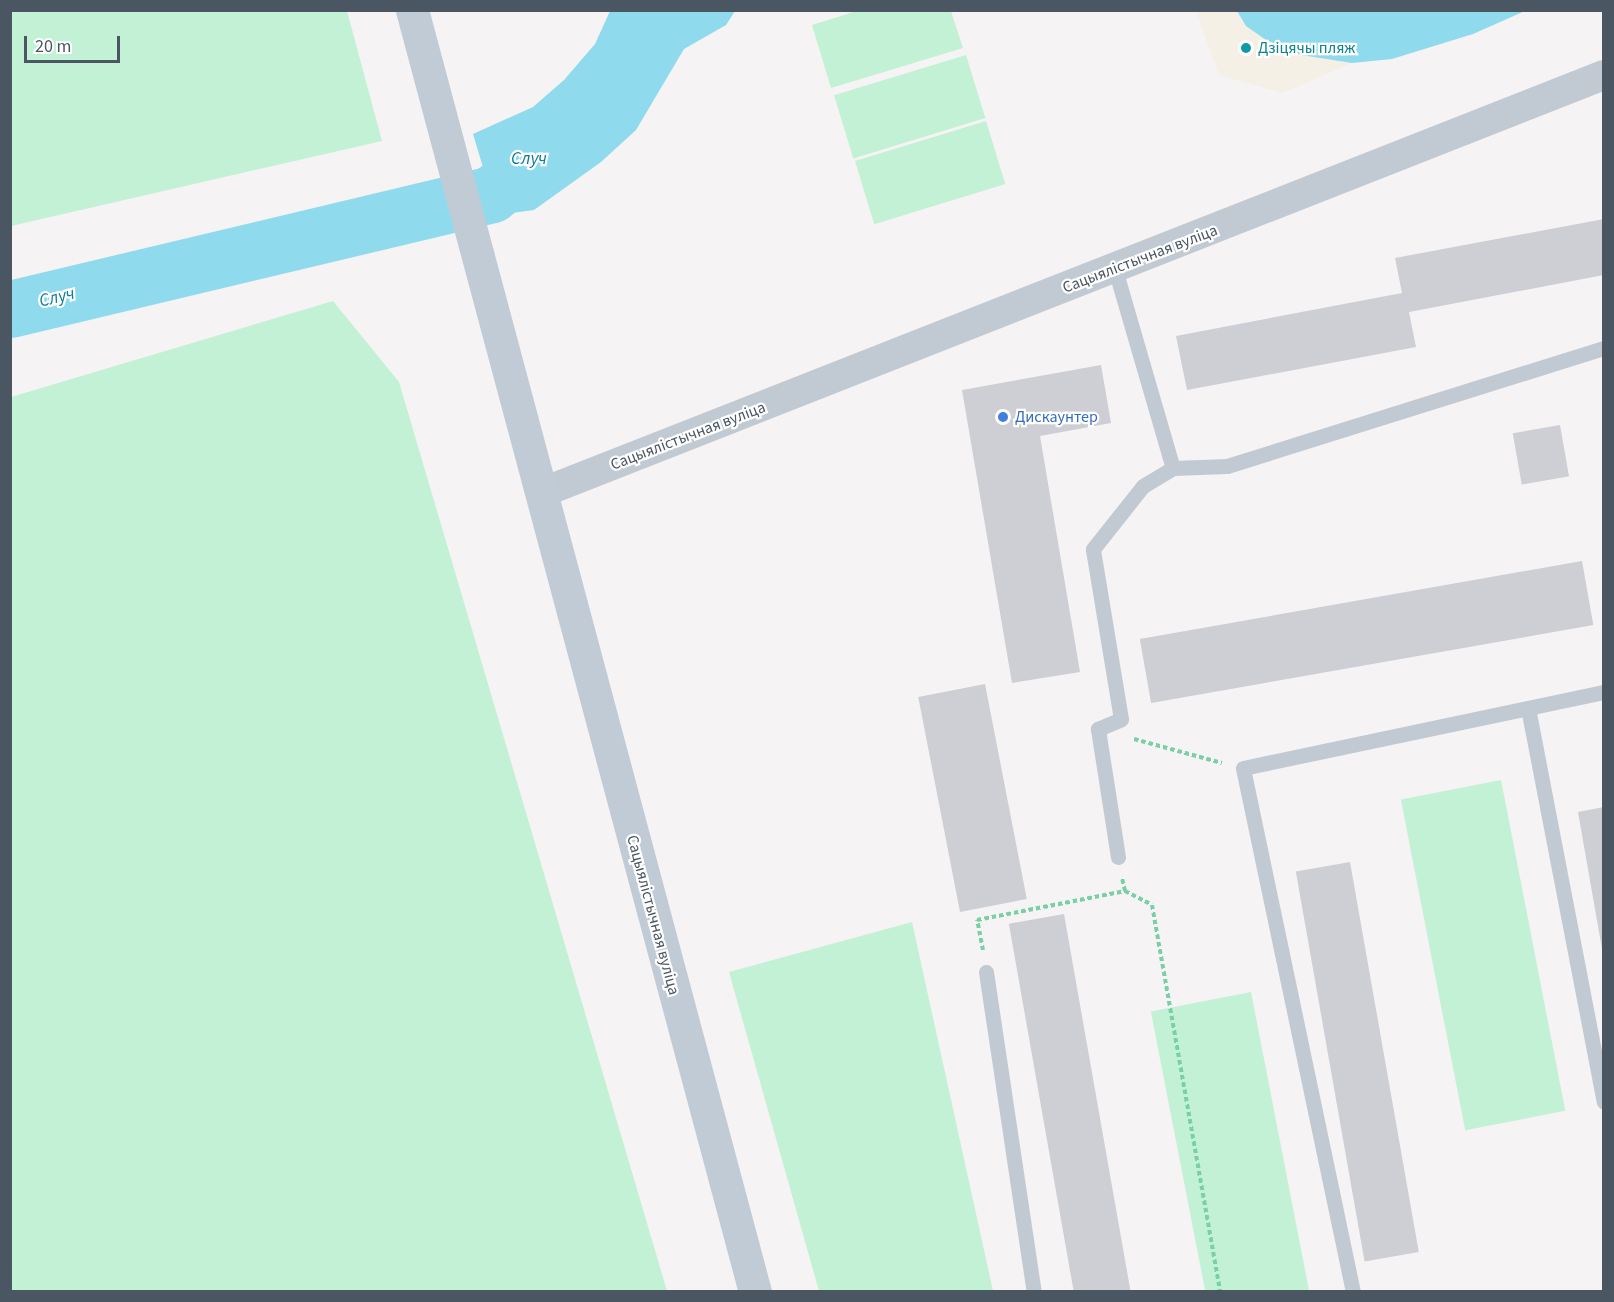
<!DOCTYPE html>
<meta charset="utf-8">
<style>
body{margin:0}
#map{position:relative;width:1614px;height:1302px;overflow:hidden;background:#f5f3f3;font-family:"Source Sans 3",sans-serif}
div>[style]{position:absolute}
.green>*{inset:0;background:#c3f1d5;transform-origin:0 0}
.sand>*{inset:0;background:#f5f0e5}
.water>*{inset:0;background:#90daee}
.river>*{height:57px;margin:-28.5px;padding:0 28.5px;transform-origin:28.5px;border-radius:28.5px;background:#90daee}
.building>*{inset:0;background:#cdcfd5;transform-origin:0 0}
.path>*{height:4px;margin-top:-2px;transform-origin:0;background:repeating-linear-gradient(90deg,#7ad0a6 0 4.5px,transparent 0 7.5px)}
.lane>*{height:15px;margin:-7.5px;padding:0 7.5px;transform-origin:7.5px;border-radius:7.5px;background:#c1cad2}
.street>*{height:30px;margin:-15px;padding:0 15px;transform-origin:15px;border-radius:15px;background:#c1cad2}
.secondary>*{height:33px;margin:-16.5px;padding:0 16.5px;transform-origin:16.5px;border-radius:16.5px;background:#c1cbd6}
.dots>*{width:16px;height:16px;translate:-50% -50%;box-sizing:border-box;border:3px solid #fff;border-radius:50%}
span{translate:-50% -50%;white-space:nowrap;text-align:center;line-height:1.15;-webkit-text-stroke:4.5px #fff;paint-order:stroke}
.culture-label{font-size:16px;color:#0d838f}
.left{translate:0 -50%;text-align:left}
.street-label{font-size:16px;color:#4a5661}
.shop-label{font-size:16px;color:#366cbe}
.water-label{font-size:18px;color:#0c7c9b;font-style:italic}
.frame{position:absolute;inset:0;border:12px solid #4a5661;pointer-events:none}
.scale{position:absolute;left:24px;top:36px;width:96px;height:27px;box-sizing:border-box;border:3px solid #4a5661;border-top:0;padding-left:8px;font-size:18px;line-height:21px;white-space:nowrap;color:#4a5661;-webkit-text-stroke:4px #fff;paint-order:stroke}
</style>
<div id="map">
<div class="green">
<i style="clip-path:polygon(860px 10px,951px 11px,963px 48px,831px 88px,812px 25px)"></i>
<i style="clip-path:polygon(10px 11px,347px 11px,382px 141px,11px 226px)"></i>
<i style="left:966px;top:55px;width:66px;height:138px;rotate:73deg"></i>
<i style="left:986px;top:121px;width:66px;height:137px;rotate:73deg"></i>
<i style="clip-path:polygon(333px 301px,399px 382px,667px 1291px,11px 1291px,11px 397px)"></i>
<i style="left:1501px;top:780px;width:337px;height:102px;rotate:79deg"></i>
<i style="clip-path:polygon(912px 922px,993px 1291px,819px 1291px,729px 972px)"></i>
<i style="left:1251px;top:992px;width:305px;height:102px;rotate:79deg"></i>
</div>
<div class="sand">
<i style="clip-path:polygon(1196px 11px,1237px 11px,1246px 26px,1301px 55px,1352px 63px,1282px 93px,1219px 75px)"></i>
</div>
<div class="water">
<i style="clip-path:polygon(610px 11px,735px 11px,726px 25px,684px 49px,636px 130px,601px 162px,534px 210px,504px 214px,491px 194px,473px 134px,533px 107px,564px 80px,595px 44px)"></i>
<i style="clip-path:polygon(1237px 11px,1525px 11px,1473px 34px,1392px 59px,1352px 63px,1301px 55px,1266px 40px,1246px 26px)"></i>
</div>
<div class="river">
<i style="left:10px;top:309px;width:495px;rotate:-13.4deg"></i>
<i style="left:491px;top:194px;width:79px;rotate:-36.7deg"></i>
</div>
<div class="building">
<i style="clip-path:polygon(1604px 219px,1604px 275px,1409px 312px,1416px 347px,1187px 390px,1176px 336px,1402px 293px,1395px 258px)"></i>
<i style="clip-path:polygon(1101px 365px,1111px 423px,1040px 436px,1080px 672px,1012px 683px,962px 390px)"></i>
<i style="left:1560px;top:425px;width:52px;height:48px;rotate:80deg"></i>
<i style="left:1582px;top:561px;width:65px;height:449px;rotate:80deg"></i>
<i style="left:985px;top:684px;width:219px;height:68px;rotate:79deg"></i>
<i style="clip-path:polygon(1604px 807px,1604px 949px,1602px 949px,1578px 812px)"></i>
<i style="left:1350px;top:862px;width:396px;height:55px;rotate:80deg"></i>
<i style="left:1064px;top:914px;width:384px;height:56px;rotate:80deg"></i>
</div>
<div class="path">
<i style="left:1134px;top:739px;width:91px;rotate:15.3deg"></i>
<i style="left:1125px;top:891px;width:30px;rotate:27deg"></i>
<i style="left:1152px;top:905px;width:393px;rotate:80deg"></i>
<i style="left:983px;top:950px;width:31px;rotate:-101deg"></i>
<i style="left:977px;top:920px;width:151px;rotate:-11.1deg"></i>
<i style="left:1125px;top:891px;width:13px;rotate:-103deg"></i>
</div>
<div class="lane">
<i style="left:1115px;top:269px;width:207px;rotate:73.8deg"></i>
<i style="left:1173px;top:468px;width:54px;rotate:-2.1deg"></i>
<i style="left:1227px;top:466px;width:395px;rotate:-17.4deg"></i>
<i style="left:1528px;top:708px;width:401px;rotate:79.1deg"></i>
<i style="left:1118px;top:857px;width:130px;rotate:-98.9deg"></i>
<i style="left:1098px;top:729px;width:25px;rotate:-23deg"></i>
<i style="left:1121px;top:719px;width:172px;rotate:-99.4deg"></i>
<i style="left:1093px;top:549px;width:80px;rotate:-51.6deg"></i>
<i style="left:1143px;top:486px;width:35px;rotate:-31deg"></i>
<i style="left:986px;top:972px;width:324px;rotate:81.5deg"></i>
<i style="left:1353px;top:1292px;width:535px;rotate:-101.86deg"></i>
<i style="left:1243px;top:768px;width:369px;rotate:-11.9deg"></i>
</div>
<div class="street">
<i style="left:541px;top:493px;width:1142px;rotate:-21.47deg"></i>
</div>
<div class="secondary">
<i style="left:412px;top:10px;width:1327px;rotate:75.02deg"></i>
</div>
<div class="dots">
<i style="left:1246px;top:48px;background:#0f9aa8"></i>
<i style="left:1003px;top:417px;background:#3f7fe0"></i>
</div>
<div class="culture-label">
<span class="left" style="left:1258px;top:48px">Дзіцячы пляж</span>
</div>
<div class="street-label">
<span style="left:1140px;top:259px;rotate:-21deg">Сацыялістычная вуліца</span>
<span style="left:688px;top:436px;rotate:-21deg">Сацыялістычная вуліца</span>
<span style="left:653px;top:915px;rotate:75deg">Сацыялістычная вуліца</span>
</div>
<div class="shop-label">
<span class="left" style="left:1015px;top:417px">Дискаунтер</span>
</div>
<div class="water-label">
<span style="left:529px;top:159px">Случ</span>
<span style="left:57px;top:298px;rotate:-14deg">Случ</span>
</div>
<div class="frame"></div>
<div class="scale">20 m</div>
</div>
